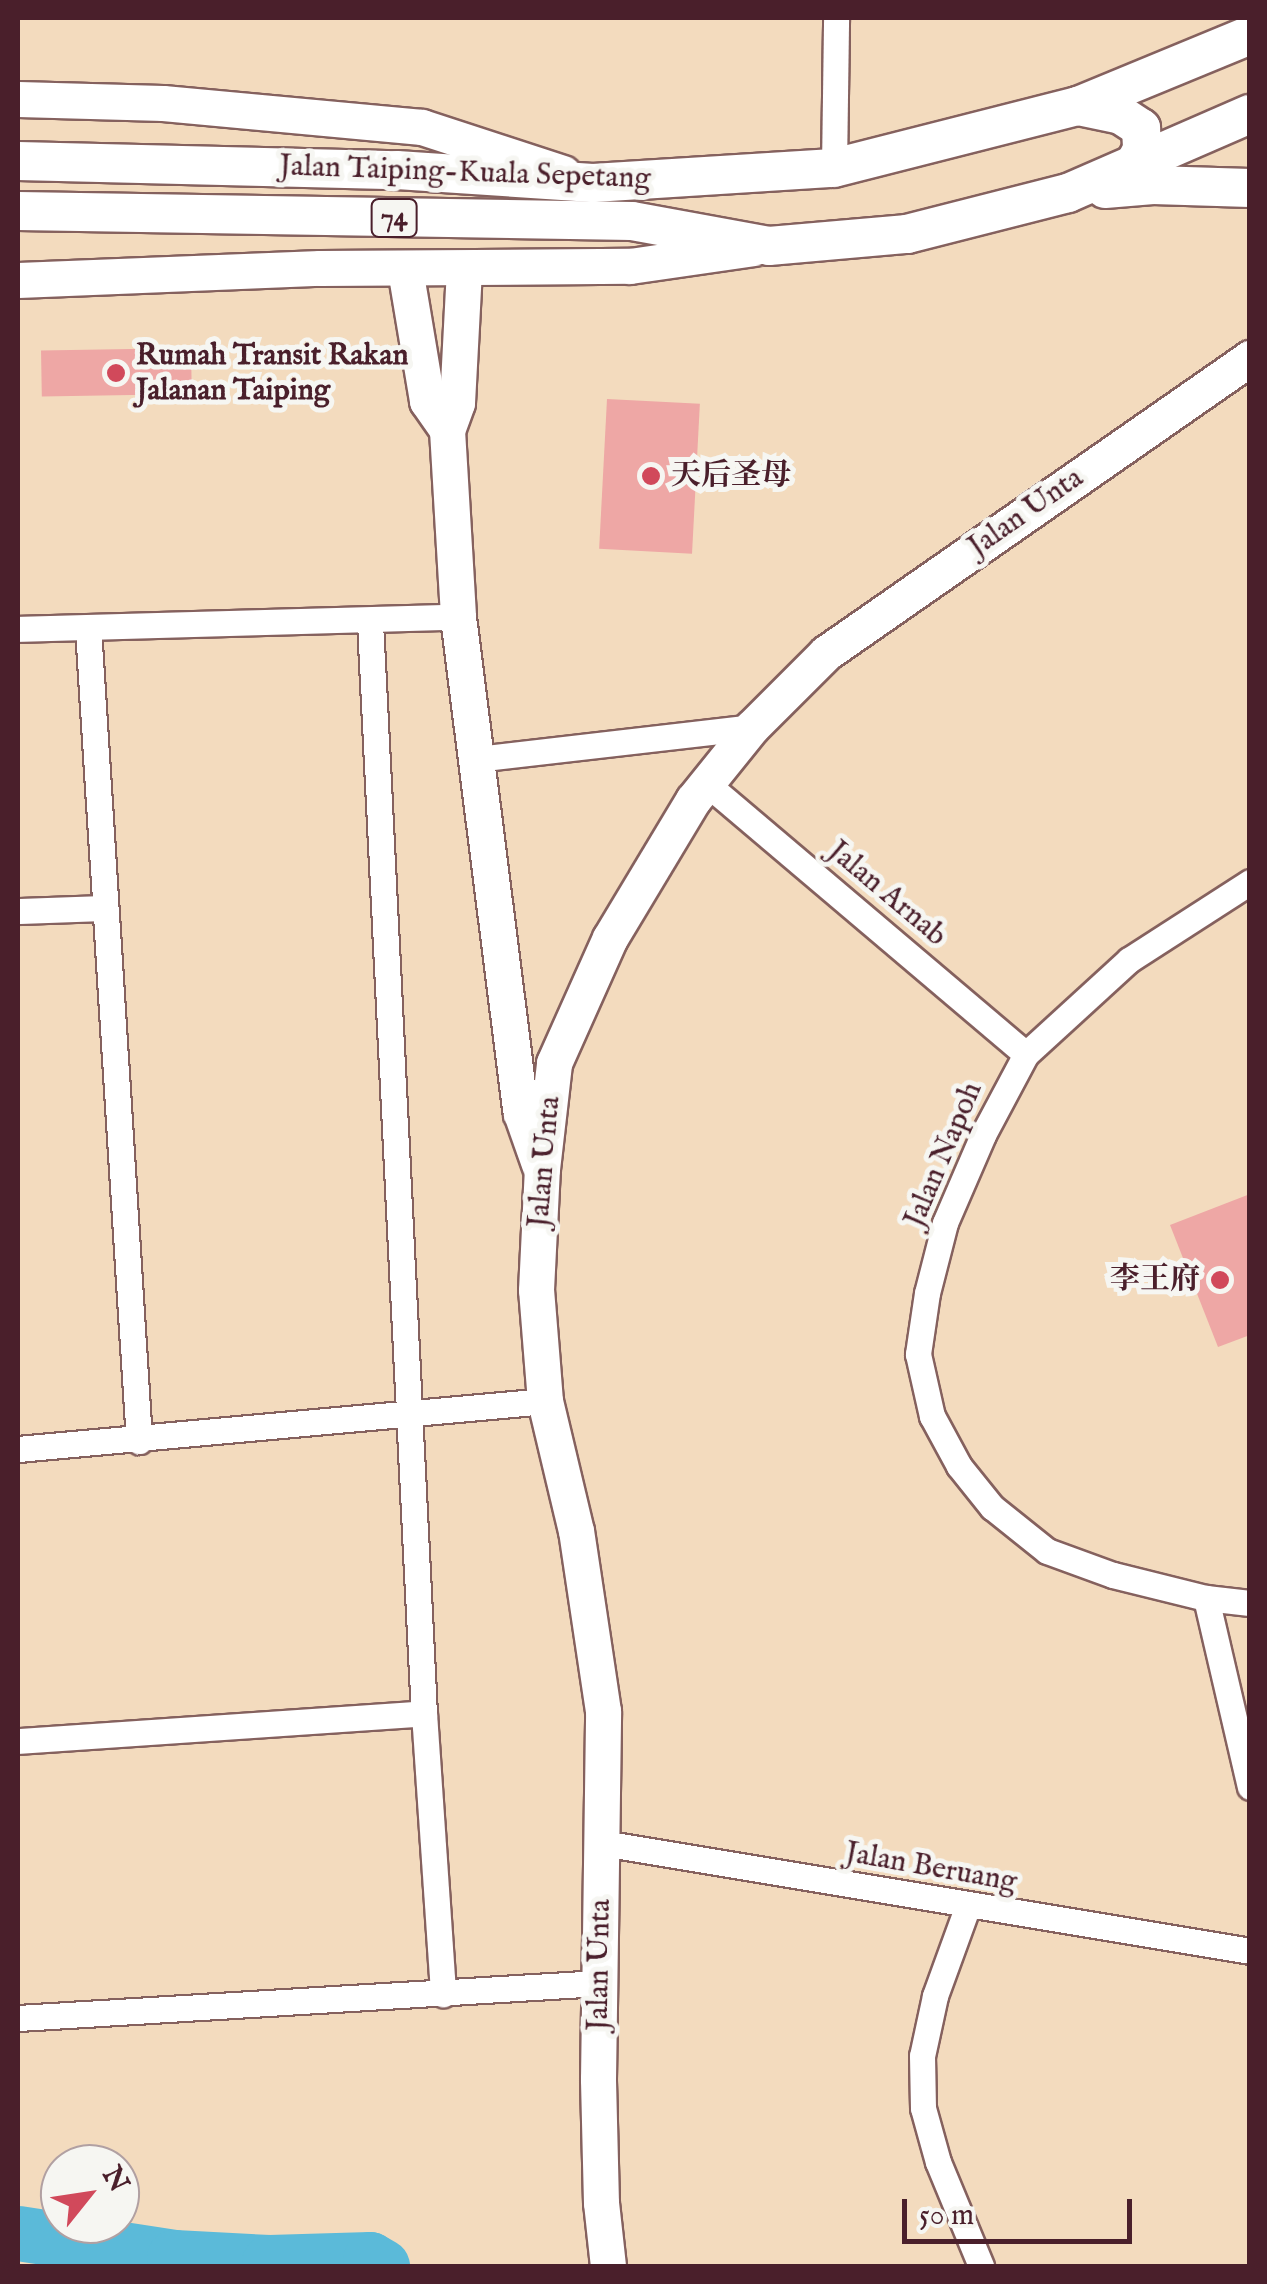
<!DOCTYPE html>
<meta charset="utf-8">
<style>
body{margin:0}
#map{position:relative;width:1267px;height:2284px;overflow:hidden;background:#f3dbbe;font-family:"IM FELL English","Noto Serif SC",serif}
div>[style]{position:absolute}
.river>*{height:55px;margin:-27.5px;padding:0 27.5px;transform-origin:27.5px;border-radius:27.5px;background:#5bbad9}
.building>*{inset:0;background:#eea7a5;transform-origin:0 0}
.roads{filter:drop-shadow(2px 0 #85615e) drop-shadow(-2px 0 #85615e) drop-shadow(0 2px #85615e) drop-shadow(0 -2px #85615e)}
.street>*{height:25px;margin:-12.5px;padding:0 12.5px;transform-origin:12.5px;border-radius:12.5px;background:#fff}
.secondary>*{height:35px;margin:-17.5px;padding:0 17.5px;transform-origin:17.5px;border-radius:17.5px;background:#fff}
.primary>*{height:38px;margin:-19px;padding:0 19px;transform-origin:19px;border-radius:19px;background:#fff}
.dots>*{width:28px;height:28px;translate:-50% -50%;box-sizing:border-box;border:5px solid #f6f6f2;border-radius:50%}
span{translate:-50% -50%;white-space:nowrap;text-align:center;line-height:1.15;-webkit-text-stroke:10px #f6f6f2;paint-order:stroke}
.shield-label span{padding:2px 8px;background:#f6f6f2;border:2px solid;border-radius:8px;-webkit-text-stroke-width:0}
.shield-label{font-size:28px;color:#4a1f2b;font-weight:700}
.street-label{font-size:30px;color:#4a1f2b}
.poi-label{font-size:30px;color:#4a1f2b;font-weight:700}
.left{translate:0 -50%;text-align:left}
.right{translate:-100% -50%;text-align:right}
.frame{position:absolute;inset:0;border:20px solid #4a1f2b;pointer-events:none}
.north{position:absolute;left:40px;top:2144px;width:100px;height:100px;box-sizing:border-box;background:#f6f6f2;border:2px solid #b1a0a2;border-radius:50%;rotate:60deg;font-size:28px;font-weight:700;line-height:40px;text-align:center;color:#4a1f2b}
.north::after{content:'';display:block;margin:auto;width:35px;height:45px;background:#d1495b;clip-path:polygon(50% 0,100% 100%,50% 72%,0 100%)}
.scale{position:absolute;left:902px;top:2199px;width:230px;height:45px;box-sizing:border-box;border:5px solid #4a1f2b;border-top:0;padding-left:12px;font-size:30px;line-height:35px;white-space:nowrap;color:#4a1f2b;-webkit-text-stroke:8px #f6f6f2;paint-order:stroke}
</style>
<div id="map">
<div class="river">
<i style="left:18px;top:2233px;width:158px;rotate:8.7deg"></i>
<i style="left:174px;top:2257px;width:95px;rotate:3deg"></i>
<i style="left:269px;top:2262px;width:101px;rotate:-1.7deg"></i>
<i style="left:370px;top:2259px;width:14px;rotate:30deg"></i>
</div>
<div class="building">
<i style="left:191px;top:348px;width:46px;height:150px;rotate:89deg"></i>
<i style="left:607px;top:399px;width:93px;height:150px;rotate:3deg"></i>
<i style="clip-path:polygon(1250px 1194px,1250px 1335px,1218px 1347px,1170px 1225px)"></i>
</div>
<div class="roads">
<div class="street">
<i style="left:834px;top:168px;width:150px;rotate:-89.2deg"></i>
<i style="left:370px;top:622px;width:1092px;rotate:87.17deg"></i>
<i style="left:424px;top:1713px;width:282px;rotate:86.1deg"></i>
<i style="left:88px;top:628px;width:815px;rotate:86.41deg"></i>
<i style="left:18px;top:629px;width:440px;rotate:-1.6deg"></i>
<i style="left:477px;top:759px;width:277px;rotate:-6.6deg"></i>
<i style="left:706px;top:783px;width:419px;rotate:40.3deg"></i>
<i style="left:1250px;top:882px;width:144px;rotate:147.2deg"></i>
<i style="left:1129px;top:960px;width:139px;rotate:137.6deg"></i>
<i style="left:1026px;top:1054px;width:92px;rotate:118deg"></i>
<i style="left:983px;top:1135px;width:96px;rotate:113.4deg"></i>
<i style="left:945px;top:1223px;width:72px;rotate:104.4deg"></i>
<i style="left:927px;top:1293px;width:62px;rotate:98.4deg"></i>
<i style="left:918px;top:1354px;width:64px;rotate:77.3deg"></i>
<i style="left:932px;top:1416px;width:57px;rotate:61.6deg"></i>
<i style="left:959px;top:1466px;width:53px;rotate:51.2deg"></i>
<i style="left:992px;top:1507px;width:70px;rotate:38.7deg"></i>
<i style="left:1047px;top:1551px;width:70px;rotate:20deg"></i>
<i style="left:1113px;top:1575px;width:96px;rotate:13.9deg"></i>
<i style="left:1206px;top:1598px;width:44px;rotate:6.5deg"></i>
<i style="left:18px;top:911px;width:87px;rotate:-2deg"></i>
<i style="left:18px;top:1449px;width:529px;rotate:-5.2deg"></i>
<i style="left:1206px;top:1598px;width:194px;rotate:76.9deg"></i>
<i style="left:18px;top:1741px;width:407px;rotate:-3.9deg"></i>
<i style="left:602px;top:1843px;width:657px;rotate:9.46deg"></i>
<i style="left:967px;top:1908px;width:94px;rotate:110deg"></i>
<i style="left:935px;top:1996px;width:61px;rotate:102.2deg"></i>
<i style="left:922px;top:2056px;width:52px;rotate:88.9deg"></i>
<i style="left:923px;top:2108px;width:56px;rotate:74.5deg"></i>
<i style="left:938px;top:2162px;width:113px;rotate:67.5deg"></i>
<i style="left:18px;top:2018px;width:583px;rotate:-3.44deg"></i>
</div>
<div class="secondary">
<i style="left:18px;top:99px;width:145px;rotate:1.6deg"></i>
<i style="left:163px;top:103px;width:260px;rotate:5.3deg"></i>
<i style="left:422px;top:127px;width:148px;rotate:18.1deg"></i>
<i style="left:405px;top:269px;width:134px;rotate:80.5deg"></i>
<i style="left:427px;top:401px;width:35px;rotate:55deg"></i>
<i style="left:464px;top:269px;width:134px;rotate:93deg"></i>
<i style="left:457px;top:403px;width:29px;rotate:110deg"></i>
<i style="left:447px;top:430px;width:187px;rotate:86.6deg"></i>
<i style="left:458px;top:617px;width:500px;rotate:82.8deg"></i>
<i style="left:521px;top:1113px;width:54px;rotate:70.6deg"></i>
<i style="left:18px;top:280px;width:302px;rotate:-2.3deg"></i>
<i style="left:320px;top:268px;width:310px;rotate:-0.4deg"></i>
<i style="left:630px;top:266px;width:124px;rotate:-8.3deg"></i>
<i style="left:608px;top:2266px;width:63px;rotate:-96.3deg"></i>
<i style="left:601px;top:2203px;width:124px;rotate:-91.4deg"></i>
<i style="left:598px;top:2079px;width:368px;rotate:-89.2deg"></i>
<i style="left:603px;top:1711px;width:182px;rotate:-98.5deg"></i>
<i style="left:576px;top:1531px;width:134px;rotate:-103.4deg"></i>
<i style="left:545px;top:1401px;width:111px;rotate:-94.6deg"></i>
<i style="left:536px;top:1290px;width:121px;rotate:-87.2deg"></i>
<i style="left:542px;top:1169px;width:107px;rotate:-83.5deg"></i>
<i style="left:554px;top:1063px;width:137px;rotate:-65.9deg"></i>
<i style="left:610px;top:938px;width:161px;rotate:-59deg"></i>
<i style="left:693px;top:800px;width:94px;rotate:-51.1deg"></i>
<i style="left:752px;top:727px;width:105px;rotate:-45deg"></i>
<i style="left:826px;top:653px;width:517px;rotate:-34.83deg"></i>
</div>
<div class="primary">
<i style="left:1078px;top:106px;width:44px;rotate:11.8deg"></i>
<i style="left:1121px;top:115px;width:24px;rotate:33deg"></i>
<i style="left:1141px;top:128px;width:22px;rotate:87deg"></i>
<i style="left:1142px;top:150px;width:18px;rotate:119deg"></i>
<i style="left:18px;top:161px;width:379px;rotate:1.4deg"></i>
<i style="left:397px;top:170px;width:196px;rotate:3.8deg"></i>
<i style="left:593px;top:183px;width:241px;rotate:-3.6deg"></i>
<i style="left:834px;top:168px;width:252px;rotate:-14.3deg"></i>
<i style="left:1078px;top:106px;width:186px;rotate:-22.4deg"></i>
<i style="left:1105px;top:189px;width:48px;rotate:-4.8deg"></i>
<i style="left:1153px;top:185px;width:97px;rotate:1.8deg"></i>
<i style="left:18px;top:211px;width:614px;rotate:0.93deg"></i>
<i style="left:632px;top:221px;width:139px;rotate:10.3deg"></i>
<i style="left:769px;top:246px;width:139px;rotate:-5deg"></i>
<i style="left:907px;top:234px;width:166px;rotate:-14.3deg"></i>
<i style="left:1068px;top:193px;width:198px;rotate:-23.5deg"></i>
</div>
</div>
<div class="dots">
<i style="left:116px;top:373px;background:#d1495b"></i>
<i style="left:651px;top:476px;background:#d1495b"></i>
<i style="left:1220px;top:1280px;background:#d1495b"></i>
</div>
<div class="shield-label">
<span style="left:394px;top:218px">74</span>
</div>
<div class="street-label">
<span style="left:465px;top:173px;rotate:2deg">Jalan Taiping-Kuala Sepetang</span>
<span style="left:1026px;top:513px;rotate:-35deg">Jalan Unta</span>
<span style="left:887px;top:894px;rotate:40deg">Jalan Arnab</span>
<span style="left:944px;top:1155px;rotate:-67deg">Jalan Napoh</span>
<span style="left:545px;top:1162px;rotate:-85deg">Jalan Unta</span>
<span style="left:931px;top:1868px;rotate:10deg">Jalan Beruang</span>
<span style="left:600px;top:1965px;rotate:-89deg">Jalan Unta</span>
</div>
<div class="poi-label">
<span class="left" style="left:136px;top:373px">Rumah Transit Rakan<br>Jalanan Taiping</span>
<span class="left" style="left:671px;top:476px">天后圣母</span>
<span class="right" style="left:1200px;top:1280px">李王府</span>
</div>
<div class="frame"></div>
<div class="north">N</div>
<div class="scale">50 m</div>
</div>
